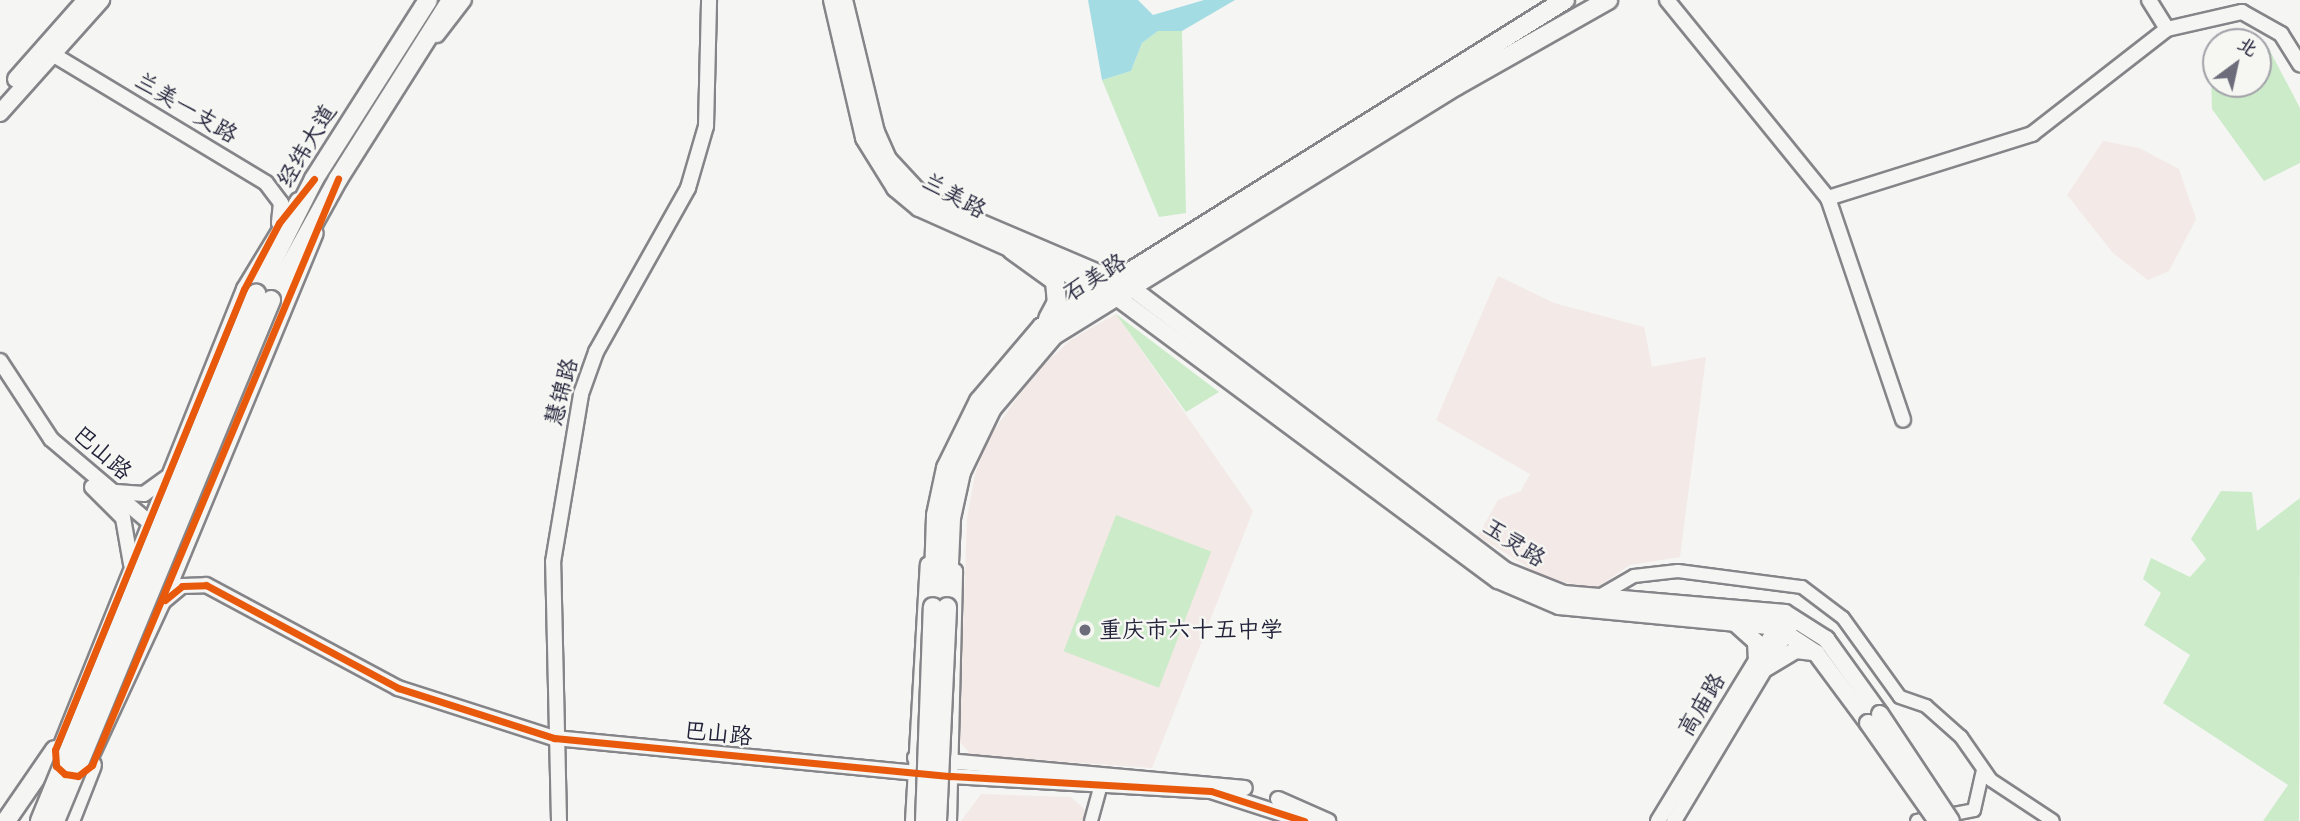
<!DOCTYPE html>
<meta charset="utf-8">
<style>
body{margin:0}
#map{position:relative;width:2300px;height:821px;overflow:hidden;background:#f5f5f3;font-family:Pangolin,"LXGW WenKai TC",sans-serif}
div>[style]{position:absolute}
.built>*{inset:0;background:#f3e9e6}
.green>*{inset:0;background:#ccebc9;transform-origin:0 0}
.water>*{inset:0;background:#a4dce4}
.roads{filter:drop-shadow(2px 0 #858589) drop-shadow(-2px 0 #858589) drop-shadow(0 2px #858589) drop-shadow(0 -2px #858589)}
.minor>*{height:12px;margin:-6px;padding:0 6px;transform-origin:6px;border-radius:6px;background:#f5f5f3}
.tertiary>*{height:14px;margin:-7px;padding:0 7px;transform-origin:7px;border-radius:7px;background:#f5f5f3}
.secondary>*{height:16px;margin:-8px;padding:0 8px;transform-origin:8px;border-radius:8px;background:#f5f5f3}
.primary>*{height:18px;margin:-9px;padding:0 9px;transform-origin:9px;border-radius:9px;background:#f5f5f3}
.bridges{filter:drop-shadow(2px 0 #858589) drop-shadow(-2px 0 #858589) drop-shadow(0 2px #858589) drop-shadow(0 -2px #858589)}
.secondary-bridge>*{height:16px;margin:-8px;padding:0 8px;transform-origin:8px;border-radius:8px;background:#f5f5f3}
.primary-bridge>*{height:18px;margin:-9px;padding:0 9px;transform-origin:9px;border-radius:9px;background:#f5f5f3}
.cycleway>*{height:7px;margin:-3.5px;padding:0 3.5px;transform-origin:3.5px;border-radius:3.5px;background:#e8590c}
.dots>*{width:19px;height:19px;translate:-50% -50%;box-sizing:border-box;border:4px solid #f6f6f2;border-radius:50%}
span{translate:-50% -50%;white-space:nowrap;text-align:center;line-height:1.15;-webkit-text-stroke:5px #f6f6f2;paint-order:stroke}
.street-label{font-size:23px;color:#22223b}
.poi-label{font-size:23px;color:#22223b}
.left{translate:0 -50%;text-align:left}
.north{position:absolute;left:2202px;top:28px;width:70px;height:70px;box-sizing:border-box;background:#f6f6f2;border:2px solid #a1a1a9;border-radius:50%;rotate:33deg;font-size:19px;font-weight:700;line-height:28px;text-align:center;color:#22223b}
.north::after{content:'';display:block;margin:auto;width:24px;height:32px;background:#6c6c7b;clip-path:polygon(50% 0,100% 100%,50% 72%,0 100%)}
</style>
<div id="map">
<div class="built">
<i style="clip-path:polygon(2103px 141px,2139px 148px,2179px 169px,2196px 219px,2169px 271px,2148px 280px,2113px 253px,2067px 195px)"></i>
<i style="clip-path:polygon(1498px 276px,1554px 303px,1644px 327px,1652px 367px,1706px 357px,1680px 557px,1630px 565px,1595px 589px,1545px 578px,1478px 536px,1498px 500px,1521px 491px,1530px 474px,1436px 420px)"></i>
<i style="clip-path:polygon(1116px 314px,1253px 511px,1152px 768px,971px 755px,959px 741px,967px 518px,975px 474px,990px 436px,1036px 372px,1072px 339px)"></i>
<i style="clip-path:polygon(981px 794px,1071px 797px,1087px 812px,1084px 821px,961px 821px)"></i>
</div>
<div class="green">
<i style="clip-path:polygon(1158px 31px,1182px 31px,1186px 213px,1159px 217px,1102px 80px,1131px 71px,1142px 43px)"></i>
<i style="clip-path:polygon(2269px 49px,2300px 108px,2300px 163px,2264px 181px,2212px 109px,2211px 72px,2216px 71px,2216px 84px,2258px 84px,2258px 54px)"></i>
<i style="clip-path:polygon(1116px 314px,1219px 392px,1186px 412px)"></i>
<i style="clip-path:polygon(2221px 491px,2252px 492px,2257px 531px,2300px 498px,2299px 821px,2263px 821px,2288px 785px,2163px 703px,2190px 655px,2144px 625px,2161px 593px,2143px 579px,2151px 558px,2190px 577px,2206px 559px,2191px 539px)"></i>
<i style="left:1116px;top:515px;width:102px;height:146px;rotate:21deg"></i>
</div>
<div class="water">
<i style="clip-path:polygon(1088px 0,1138px 0,1153px 15px,1204px 0,1235px 0,1182px 31px,1158px 31px,1142px 43px,1131px 71px,1102px 80px)"></i>
</div>
<div class="roads">
<div class="minor">
<i style="left:1596px;top:598px;width:44px;rotate:-30.1deg"></i>
<i style="left:1634px;top:576px;width:44px;rotate:-6.5deg"></i>
<i style="left:1678px;top:571px;width:125px;rotate:7.4deg"></i>
<i style="left:1802px;top:587px;width:51px;rotate:37.1deg"></i>
<i style="left:1843px;top:618px;width:97px;rotate:54.2deg"></i>
<i style="left:1900px;top:697px;width:28px;rotate:19deg"></i>
<i style="left:1926px;top:706px;width:47px;rotate:41.5deg"></i>
<i style="left:1961px;top:737px;width:52px;rotate:55.1deg"></i>
<i style="left:1991px;top:780px;width:74px;rotate:33.5deg"></i>
<i style="left:1091px;top:821px;width:46px;rotate:-74.7deg"></i>
<i style="left:1917px;top:821px;width:58px;rotate:-10.9deg"></i>
<i style="left:1974px;top:810px;width:41px;rotate:-77.3deg"></i>
</div>
<div class="tertiary">
<i style="left:1667px;top:0;width:255px;rotate:50.9deg"></i>
<i style="left:1828px;top:198px;width:234px;rotate:71.3deg"></i>
<i style="left:2149px;top:0;width:34px;rotate:58deg"></i>
<i style="left:437px;top:35px;width:44px;rotate:-52.4deg"></i>
<i style="left:44px;top:49px;width:259px;rotate:31.1deg"></i>
<i style="left:266px;top:183px;width:25px;rotate:53deg"></i>
<i style="left:281px;top:203px;width:20px;rotate:96deg"></i>
<i style="left:1828px;top:198px;width:214px;rotate:-17.4deg"></i>
<i style="left:2032px;top:134px;width:171px;rotate:-37.9deg"></i>
<i style="left:2167px;top:29px;width:77px;rotate:-12.8deg"></i>
<i style="left:2242px;top:12px;width:45px;rotate:29.4deg"></i>
<i style="left:2281px;top:34px;width:36px;rotate:58deg"></i>
<i style="left:0;top:361px;width:93px;rotate:56.8deg"></i>
<i style="left:51px;top:439px;width:139px;rotate:40.3deg"></i>
<i style="left:92px;top:487px;width:44px;rotate:45deg"></i>
<i style="left:123px;top:518px;width:47px;rotate:80.1deg"></i>
<i style="left:116px;top:492px;width:28px;rotate:4deg"></i>
<i style="left:144px;top:494px;width:27px;rotate:-36deg"></i>
<i style="left:164px;top:601px;width:23px;rotate:-40deg"></i>
<i style="left:182px;top:586px;width:24px;rotate:-2deg"></i>
<i style="left:206px;top:585px;width:218px;rotate:28.2deg"></i>
<i style="left:398px;top:688px;width:164px;rotate:17.8deg"></i>
<i style="left:554px;top:738px;width:399px;rotate:5.5deg"></i>
<i style="left:951px;top:776px;width:260px;rotate:3.3deg"></i>
<i style="left:1211px;top:791px;width:98px;rotate:17.9deg"></i>
<i style="left:915px;top:758px;width:331px;rotate:5.2deg"></i>
<i style="left:55px;top:760px;width:508px;rotate:-68.14deg"></i>
<i style="left:244px;top:289px;width:104px;rotate:-58.8deg"></i>
<i style="left:84px;top:772px;width:187px;rotate:-65.1deg"></i>
<i style="left:163px;top:602px;width:399px;rotate:-67.5deg"></i>
<i style="left:1278px;top:799px;width:55px;rotate:23.7deg"></i>
<i style="left:559px;top:821px;width:259px;rotate:-91.3deg"></i>
<i style="left:553px;top:562px;width:170px;rotate:-80.5deg"></i>
<i style="left:581px;top:394px;width:45px;rotate:-70.3deg"></i>
<i style="left:596px;top:352px;width:188px;rotate:-60.7deg"></i>
<i style="left:688px;top:188px;width:65px;rotate:-73.8deg"></i>
<i style="left:706px;top:126px;width:126px;rotate:-88.6deg"></i>
<i style="left:913px;top:821px;width:257px;rotate:-86.7deg"></i>
<i style="left:949px;top:821px;width:250px;rotate:-88.6deg"></i>
<i style="left:1658px;top:821px;width:234px;rotate:-58.6deg"></i>
<i style="left:1674px;top:821px;width:230px;rotate:-59.1deg"></i>
</div>
<div class="secondary">
<i style="left:832px;top:0;width:142px;rotate:76.9deg"></i>
<i style="left:864px;top:138px;width:59px;rotate:58.2deg"></i>
<i style="left:895px;top:188px;width:31px;rotate:40deg"></i>
<i style="left:919px;top:208px;width:214px;rotate:24deg"></i>
<i style="left:1114px;top:295px;width:478px;rotate:36.6deg"></i>
<i style="left:1498px;top:580px;width:66px;rotate:23.1deg"></i>
<i style="left:1559px;top:606px;width:218px;rotate:5.5deg"></i>
<i style="left:1776px;top:627px;width:48px;rotate:33deg"></i>
<i style="left:1816px;top:653px;width:87px;rotate:53.4deg"></i>
<i style="left:844px;top:0;width:136px;rotate:76.4deg"></i>
<i style="left:876px;top:132px;width:30px;rotate:66deg"></i>
<i style="left:888px;top:159px;width:54px;rotate:47.2deg"></i>
<i style="left:925px;top:199px;width:222px;rotate:23.1deg"></i>
<i style="left:1129px;top:286px;width:473px;rotate:37.1deg"></i>
<i style="left:1506px;top:571px;width:62px;rotate:21.6deg"></i>
<i style="left:1564px;top:594px;width:222px;rotate:4.9deg"></i>
<i style="left:1785px;top:613px;width:49px;rotate:32.4deg"></i>
<i style="left:1826px;top:639px;width:92px;rotate:54.2deg"></i>
<i style="left:16px;top:79px;width:106px;rotate:-48.5deg"></i>
<i style="left:0;top:113px;width:152px;rotate:-48.2deg"></i>
<i style="left:1734px;top:622px;width:30px;rotate:42deg"></i>
<i style="left:1756px;top:642px;width:18px;rotate:87deg"></i>
<i style="left:1766px;top:668px;width:35px;rotate:-31deg"></i>
<i style="left:1796px;top:650px;width:17px;rotate:7deg"></i>
</div>
<div class="primary">
<i style="left:1012px;top:250px;width:53px;rotate:35.8deg"></i>
<i style="left:1055px;top:281px;width:21px;rotate:85deg"></i>
<i style="left:1057px;top:302px;width:19px;rotate:118deg"></i>
<i style="left:256px;top:294px;width:129px;rotate:-63.2deg"></i>
<i style="left:314px;top:179px;width:212px;rotate:-57.5deg"></i>
<i style="left:271px;top:300px;width:138px;rotate:-61deg"></i>
<i style="left:338px;top:179px;width:212px;rotate:-57.7deg"></i>
<i style="left:933px;top:607px;width:92px;rotate:-88.1deg"></i>
<i style="left:936px;top:515px;width:48px;rotate:-78deg"></i>
<i style="left:946px;top:468px;width:75px;rotate:-63.8deg"></i>
<i style="left:979px;top:401px;width:97px;rotate:-49.6deg"></i>
<i style="left:1042px;top:327px;width:617px;rotate:-32.02deg"></i>
<i style="left:947px;top:607px;width:89px;rotate:-87.4deg"></i>
<i style="left:951px;top:518px;width:47px;rotate:-77.7deg"></i>
<i style="left:961px;top:472px;width:71px;rotate:-64.2deg"></i>
<i style="left:992px;top:408px;width:96px;rotate:-49.7deg"></i>
<i style="left:1054px;top:335px;width:473px;rotate:-31.8deg"></i>
<i style="left:1456px;top:86px;width:175px;rotate:-29.5deg"></i>
<i style="left:6px;top:821px;width:86px;rotate:-55.4deg"></i>
<i style="left:70px;top:821px;width:60px;rotate:-68.6deg"></i>
</div>
</div>
<div class="bridges">
<div class="secondary-bridge">
<i style="left:1880px;top:714px;width:128px;rotate:56.4deg"></i>
<i style="left:1868px;top:723px;width:120px;rotate:54.9deg"></i>
</div>
<div class="primary-bridge">
<i style="left:40px;top:821px;width:570px;rotate:-67.71deg"></i>
<i style="left:55px;top:821px;width:564px;rotate:-67.48deg"></i>
<i style="left:925px;top:821px;width:214px;rotate:-87.9deg"></i>
<i style="left:937px;top:821px;width:214px;rotate:-87.3deg"></i>
</div>
</div>
<div class="cycleway">
<i style="left:314px;top:179px;width:56px;rotate:128.5deg"></i>
<i style="left:279px;top:223px;width:75px;rotate:117.9deg"></i>
<i style="left:244px;top:289px;width:498px;rotate:112.3deg"></i>
<i style="left:55px;top:750px;width:16px;rotate:86deg"></i>
<i style="left:56px;top:766px;width:12px;rotate:42deg"></i>
<i style="left:65px;top:774px;width:13px;rotate:9deg"></i>
<i style="left:78px;top:776px;width:18px;rotate:-38deg"></i>
<i style="left:92px;top:765px;width:636px;rotate:-67.23deg"></i>
<i style="left:165px;top:600px;width:22px;rotate:-39deg"></i>
<i style="left:182px;top:586px;width:24px;rotate:-2deg"></i>
<i style="left:206px;top:585px;width:218px;rotate:28.2deg"></i>
<i style="left:398px;top:688px;width:164px;rotate:17.8deg"></i>
<i style="left:554px;top:738px;width:399px;rotate:5.5deg"></i>
<i style="left:951px;top:776px;width:260px;rotate:3.3deg"></i>
<i style="left:1211px;top:791px;width:98px;rotate:17.9deg"></i>
</div>
<div class="dots">
<i style="left:1085px;top:630px;background:#6c6c7b"></i>
</div>
<div class="street-label">
<span style="left:186px;top:108px;rotate:31deg">兰美一支路</span>
<span style="left:307px;top:146px;rotate:-59deg">经纬大道</span>
<span style="left:954px;top:196px;rotate:29deg">兰美路</span>
<span style="left:1095px;top:278px;rotate:-32deg">石美路</span>
<span style="left:562px;top:392px;rotate:-75deg">慧锦路</span>
<span style="left:102px;top:453px;rotate:41deg">巴山路</span>
<span style="left:1514px;top:543px;rotate:33deg">玉灵路</span>
<span style="left:1702px;top:705px;rotate:-59deg">高庙路</span>
<span style="left:718px;top:734px;rotate:6deg">巴山路</span>
</div>
<div class="poi-label">
<span class="left" style="left:1099px;top:630px">重庆市六十五中学</span>
</div>
<div class="north">北</div>
</div>
